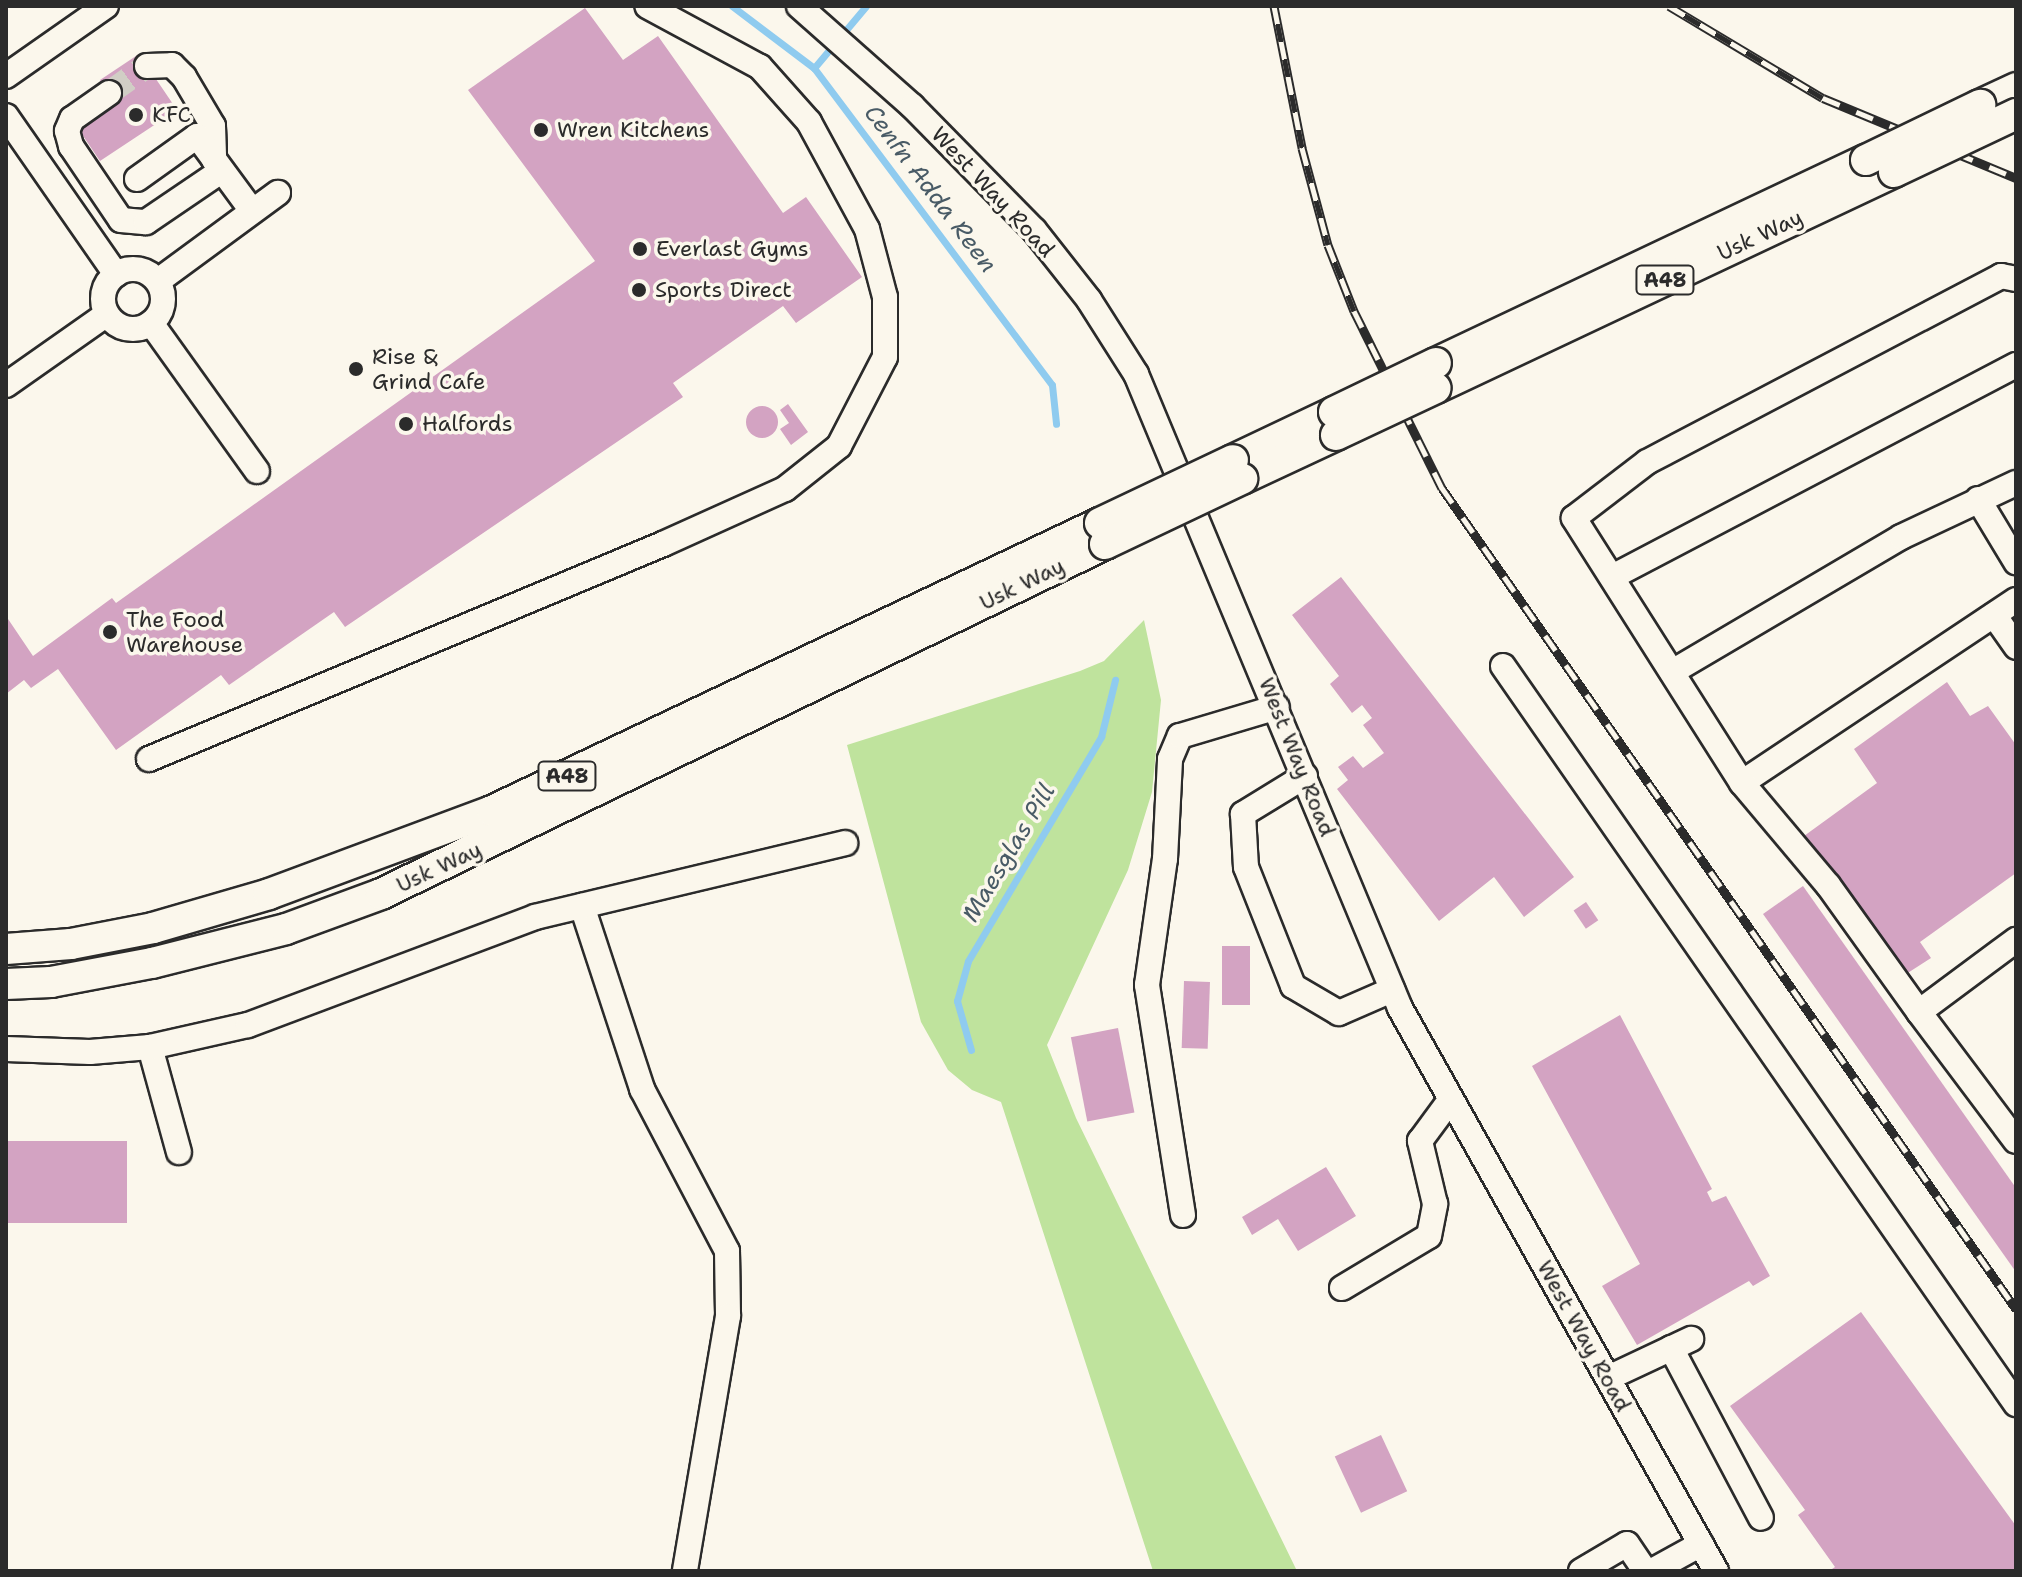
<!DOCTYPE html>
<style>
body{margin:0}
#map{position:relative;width:2022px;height:1577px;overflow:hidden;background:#fbf7ec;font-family:"Shantell Sans",sans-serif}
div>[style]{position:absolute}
.green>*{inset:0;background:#bfe39d}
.stream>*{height:7px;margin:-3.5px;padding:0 3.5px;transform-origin:3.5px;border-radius:3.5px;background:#8fcbef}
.building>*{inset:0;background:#d3a3c2;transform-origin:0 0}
.round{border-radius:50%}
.minor-tunnel>*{height:24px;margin-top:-12px;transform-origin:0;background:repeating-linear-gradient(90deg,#d1cec5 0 24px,transparent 0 36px)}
.roads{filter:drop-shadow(2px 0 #2b2b2b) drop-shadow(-2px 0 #2b2b2b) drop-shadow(0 2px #2b2b2b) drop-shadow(0 -2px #2b2b2b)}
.minor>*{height:24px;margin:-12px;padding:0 12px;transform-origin:12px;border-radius:12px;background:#fbf7ec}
.minor>.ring{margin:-12px;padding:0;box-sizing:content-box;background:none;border:24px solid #fbf7ec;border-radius:50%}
.major>*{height:30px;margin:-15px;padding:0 15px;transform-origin:15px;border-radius:15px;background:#fbf7ec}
.rail>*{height:9px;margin-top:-4.5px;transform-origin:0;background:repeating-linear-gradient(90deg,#fbf7ec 0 18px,#2b2b2b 0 36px);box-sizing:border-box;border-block:2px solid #2b2b2b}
.bridges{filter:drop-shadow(2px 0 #2b2b2b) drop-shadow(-2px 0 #2b2b2b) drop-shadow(0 2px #2b2b2b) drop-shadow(0 -2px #2b2b2b)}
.major-bridge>*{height:30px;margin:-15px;padding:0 15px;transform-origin:15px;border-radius:15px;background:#fbf7ec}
.dots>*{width:22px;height:22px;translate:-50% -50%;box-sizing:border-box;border:4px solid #fbf7ec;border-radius:50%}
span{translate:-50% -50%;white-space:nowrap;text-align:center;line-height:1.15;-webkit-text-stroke:7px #fbf7ec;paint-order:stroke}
.shield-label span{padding:2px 6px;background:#fbf7ec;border:2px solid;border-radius:6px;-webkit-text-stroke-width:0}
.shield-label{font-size:20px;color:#2b2b2b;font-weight:700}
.poi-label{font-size:22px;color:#2b2b2b}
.left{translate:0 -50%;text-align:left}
.street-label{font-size:22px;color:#2b2b2b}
.water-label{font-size:24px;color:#495b66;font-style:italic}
.frame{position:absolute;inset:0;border:8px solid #2b2b2b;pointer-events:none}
</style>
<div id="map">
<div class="green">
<i style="clip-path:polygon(1144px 620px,1161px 700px,1152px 792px,1128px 870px,1047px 1045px,1076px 1118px,1297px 1571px,1153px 1571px,1001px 1102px,972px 1090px,948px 1070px,921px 1022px,847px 745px,1080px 671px,1104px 661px)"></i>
</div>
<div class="stream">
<i style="left:732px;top:6px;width:103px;rotate:37.1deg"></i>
<i style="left:814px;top:68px;width:396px;rotate:53.1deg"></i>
<i style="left:1052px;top:385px;width:39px;rotate:84deg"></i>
<i style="left:814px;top:68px;width:81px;rotate:-50deg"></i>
<i style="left:971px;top:1050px;width:51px;rotate:-105.9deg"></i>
<i style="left:957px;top:1001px;width:41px;rotate:-74.6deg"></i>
<i style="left:968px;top:961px;width:261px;rotate:-59.3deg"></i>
<i style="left:1101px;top:737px;width:59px;rotate:-76.2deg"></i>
</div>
<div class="building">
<i style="clip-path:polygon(585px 8px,623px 60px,658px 36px,783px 213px,806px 197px,862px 277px,796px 323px,783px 306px,673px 383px,683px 397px,345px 627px,334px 612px,229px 685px,221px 675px,116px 750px,58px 669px,31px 688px,24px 680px,6px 694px,6px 616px,33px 656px,112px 598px,116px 603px,595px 261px,468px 90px)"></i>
<i style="clip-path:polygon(139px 54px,177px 110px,100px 161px,75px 124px,113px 99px,100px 80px)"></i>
<i style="clip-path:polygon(788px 404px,808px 432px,791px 445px,780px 429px,789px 423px,780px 410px)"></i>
<i class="round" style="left:746px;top:406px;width:32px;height:32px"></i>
<i style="clip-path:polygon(1341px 577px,1574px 877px,1524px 917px,1494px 877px,1439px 921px,1337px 789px,1348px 780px,1338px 767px,1353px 756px,1363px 768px,1384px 753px,1363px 725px,1372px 718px,1362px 705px,1352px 713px,1330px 684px,1339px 676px,1292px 615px)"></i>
<i style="clip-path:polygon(1947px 682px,1970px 716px,1988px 706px,2016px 745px,2016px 873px,1920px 942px,1931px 958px,1903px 976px,1804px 836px,1877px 783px,1854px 749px)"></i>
<i style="clip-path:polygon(1803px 886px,2016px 1188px,2016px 1272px,1763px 914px)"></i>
<i style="left:1586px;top:902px;width:22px;height:15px;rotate:56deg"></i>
<i style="left:1222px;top:946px;width:28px;height:59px"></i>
<i style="left:1184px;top:981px;width:26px;height:67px;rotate:2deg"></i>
<i style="clip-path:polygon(1620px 1015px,1712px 1189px,1707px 1192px,1712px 1202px,1726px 1196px,1770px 1276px,1753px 1286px,1749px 1281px,1637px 1345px,1602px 1286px,1640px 1264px,1532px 1066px)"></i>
<i style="left:1118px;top:1028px;width:86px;height:48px;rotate:79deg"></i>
<i style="left:8px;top:1141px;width:119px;height:82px"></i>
<i style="clip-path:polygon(1326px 1167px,1356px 1216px,1298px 1251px,1278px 1219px,1252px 1235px,1242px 1217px)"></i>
<i style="clip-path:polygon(1861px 1312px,2016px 1526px,2016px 1571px,1829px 1571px,1835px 1567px,1798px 1515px,1805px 1510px,1730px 1406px)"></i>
<i style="left:1381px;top:1435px;width:62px;height:51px;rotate:65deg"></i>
</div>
<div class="minor-tunnel">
<i style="left:109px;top:93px;width:47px;rotate:-35.4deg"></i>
</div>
<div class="roads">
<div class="minor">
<i style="left:799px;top:6px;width:151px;rotate:41.5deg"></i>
<i style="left:912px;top:106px;width:174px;rotate:45.5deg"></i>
<i style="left:1034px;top:230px;width:89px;rotate:51.8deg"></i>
<i style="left:1089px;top:300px;width:88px;rotate:57.6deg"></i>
<i style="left:1136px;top:374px;width:687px;rotate:67.39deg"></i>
<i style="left:1400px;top:1008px;width:646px;rotate:60.7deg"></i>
<i style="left:147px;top:66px;width:25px;rotate:-2deg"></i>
<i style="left:172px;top:65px;width:17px;rotate:45deg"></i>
<i style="left:184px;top:77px;width:57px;rotate:59.4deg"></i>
<i style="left:213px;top:126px;width:34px;rotate:88deg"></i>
<i style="left:6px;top:76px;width:122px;rotate:-35deg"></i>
<i style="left:109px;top:93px;width:45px;rotate:144.9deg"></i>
<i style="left:72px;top:119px;width:13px;rotate:113deg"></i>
<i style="left:67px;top:131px;width:16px;rotate:75deg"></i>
<i style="left:71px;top:146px;width:89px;rotate:56deg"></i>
<i style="left:121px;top:220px;width:25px;rotate:5deg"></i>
<i style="left:146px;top:222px;width:91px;rotate:-34.2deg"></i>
<i style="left:6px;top:116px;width:193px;rotate:55.2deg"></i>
<i style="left:137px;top:179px;width:74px;rotate:-35.6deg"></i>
<i style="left:197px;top:136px;width:93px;rotate:53.7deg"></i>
<i class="ring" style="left:103px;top:269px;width:36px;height:36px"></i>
<i style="left:158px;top:281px;width:149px;rotate:-36.3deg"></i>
<i style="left:151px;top:323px;width:182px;rotate:54.4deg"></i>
<i style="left:6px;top:385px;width:123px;rotate:-35.1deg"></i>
<i style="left:1978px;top:499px;width:74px;rotate:58.9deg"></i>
<i style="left:1612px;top:577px;width:456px;rotate:-27.7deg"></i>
<i style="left:2016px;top:600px;width:329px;rotate:146.3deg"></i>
<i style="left:1742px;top:783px;width:133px;rotate:49.9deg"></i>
<i style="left:1828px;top:885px;width:156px;rotate:54.4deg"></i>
<i style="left:1919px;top:1012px;width:121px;rotate:-36.6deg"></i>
<i style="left:1994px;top:615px;width:39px;rotate:55deg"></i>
<i style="left:1503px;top:666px;width:899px;rotate:55.2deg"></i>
<i style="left:1672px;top:672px;width:266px;rotate:-30.5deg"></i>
<i style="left:1901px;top:537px;width:127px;rotate:-25.2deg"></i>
<i style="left:149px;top:759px;width:557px;rotate:-22.7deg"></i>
<i style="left:663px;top:544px;width:134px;rotate:-24.3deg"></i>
<i style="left:785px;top:489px;width:69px;rotate:-38.5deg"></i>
<i style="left:839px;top:446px;width:100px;rotate:-62.7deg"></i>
<i style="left:885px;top:357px;width:60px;rotate:-90deg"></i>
<i style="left:885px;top:297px;width:70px;rotate:-104.8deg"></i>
<i style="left:867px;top:229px;width:122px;rotate:-118.5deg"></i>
<i style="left:809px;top:122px;width:74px;rotate:-131.7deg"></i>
<i style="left:760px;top:67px;width:128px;rotate:-151.6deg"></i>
<i style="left:1305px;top:776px;width:73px;rotate:148.5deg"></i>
<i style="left:1243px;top:814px;width:53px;rotate:86.8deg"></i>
<i style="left:1246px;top:867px;width:128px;rotate:68.4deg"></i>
<i style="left:1293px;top:986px;width:53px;rotate:30.4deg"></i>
<i style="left:1339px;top:1013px;width:58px;rotate:-23.5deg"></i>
<i style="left:1742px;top:783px;width:314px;rotate:-122.4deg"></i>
<i style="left:1574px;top:518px;width:92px;rotate:-37.5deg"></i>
<i style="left:1647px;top:462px;width:400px;rotate:-27.7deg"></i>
<i style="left:2001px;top:276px;width:15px;rotate:11deg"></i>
<i style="left:582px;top:906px;width:193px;rotate:71.8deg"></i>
<i style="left:642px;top:1089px;width:183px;rotate:62.3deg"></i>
<i style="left:727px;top:1251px;width:65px;rotate:89.1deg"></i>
<i style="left:728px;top:1316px;width:259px;rotate:99.6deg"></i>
<i style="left:1919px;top:1012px;width:161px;rotate:53.1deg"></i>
<i style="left:150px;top:1047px;width:109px;rotate:74.6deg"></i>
<i style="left:6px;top:1049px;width:84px;rotate:2deg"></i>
<i style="left:90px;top:1052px;width:60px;rotate:-4.8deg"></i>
<i style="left:150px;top:1047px;width:100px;rotate:-12.7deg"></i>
<i style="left:248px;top:1025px;width:307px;rotate:-20.6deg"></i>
<i style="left:535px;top:917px;width:319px;rotate:-13.4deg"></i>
<i style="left:1183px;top:1215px;width:233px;rotate:-98.9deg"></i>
<i style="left:1147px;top:985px;width:127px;rotate:-81.9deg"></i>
<i style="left:1165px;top:859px;width:100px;rotate:-87.1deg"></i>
<i style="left:1170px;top:759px;width:25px;rotate:-67deg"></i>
<i style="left:1180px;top:736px;width:101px;rotate:-16.6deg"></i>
<i style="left:1342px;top:1288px;width:101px;rotate:-30.9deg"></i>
<i style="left:1429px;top:1236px;width:33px;rotate:-79deg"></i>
<i style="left:1435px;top:1204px;width:65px;rotate:-103.4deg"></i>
<i style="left:1420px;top:1141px;width:52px;rotate:-53.6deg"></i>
<i style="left:1671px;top:1348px;width:192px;rotate:62.1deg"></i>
<i style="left:1608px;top:1378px;width:92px;rotate:-25.2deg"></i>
<i style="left:1581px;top:1571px;width:53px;rotate:-30.4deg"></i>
<i style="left:1627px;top:1544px;width:32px;rotate:56deg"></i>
<i style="left:1652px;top:1571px;width:56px;rotate:-28.9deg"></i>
</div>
<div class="major">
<i style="left:1980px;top:105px;width:40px;rotate:-25deg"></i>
<i style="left:1436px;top:363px;width:476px;rotate:-25.3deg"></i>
<i style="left:1436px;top:388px;width:506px;rotate:-25.25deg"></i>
<i style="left:1233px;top:460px;width:112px;rotate:-25.4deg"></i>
<i style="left:1242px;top:479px;width:104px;rotate:-25.1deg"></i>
<i style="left:6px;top:949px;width:65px;rotate:-4.4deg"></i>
<i style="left:71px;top:944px;width:84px;rotate:-11deg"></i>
<i style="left:153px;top:928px;width:121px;rotate:-16.3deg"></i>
<i style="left:269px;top:894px;width:238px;rotate:-20.4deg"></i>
<i style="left:492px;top:811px;width:673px;rotate:-25.35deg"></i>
<i style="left:6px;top:984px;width:45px;rotate:-2.5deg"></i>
<i style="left:51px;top:982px;width:103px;rotate:-10.7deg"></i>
<i style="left:152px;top:963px;width:138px;rotate:-14.2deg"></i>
<i style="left:286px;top:929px;width:101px;rotate:-20.2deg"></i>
<i style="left:381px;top:894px;width:804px;rotate:-25.8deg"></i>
</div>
</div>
<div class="rail">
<i style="left:1274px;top:6px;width:145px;rotate:78.8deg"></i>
<i style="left:1302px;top:148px;width:100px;rotate:75deg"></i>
<i style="left:1328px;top:245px;width:71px;rotate:68.5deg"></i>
<i style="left:1354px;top:311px;width:198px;rotate:63.6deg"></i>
<i style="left:1442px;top:488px;width:1002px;rotate:55.04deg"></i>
<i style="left:1669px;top:6px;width:179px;rotate:30.9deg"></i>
<i style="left:1823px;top:98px;width:209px;rotate:22.5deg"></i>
</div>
<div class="bridges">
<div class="major-bridge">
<i style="left:1866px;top:160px;width:127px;rotate:-25.8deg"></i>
<i style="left:1894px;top:172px;width:135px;rotate:-25.4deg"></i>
<i style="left:1334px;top:412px;width:113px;rotate:-25.7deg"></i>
<i style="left:1336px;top:435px;width:110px;rotate:-25.2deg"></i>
<i style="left:1100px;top:523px;width:147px;rotate:-25.3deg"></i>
<i style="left:1105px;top:544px;width:152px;rotate:-25.4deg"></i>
</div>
</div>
<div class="dots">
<i style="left:136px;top:115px;background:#2b2b2b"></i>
<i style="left:541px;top:130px;background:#2b2b2b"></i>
<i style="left:640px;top:249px;background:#2b2b2b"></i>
<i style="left:639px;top:290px;background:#2b2b2b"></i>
<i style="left:356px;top:369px;background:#2b2b2b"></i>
<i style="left:406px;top:424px;background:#2b2b2b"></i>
<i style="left:110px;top:632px;background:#2b2b2b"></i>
</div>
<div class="shield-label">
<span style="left:1665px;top:280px">A48</span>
<span style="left:567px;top:776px">A48</span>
</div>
<div class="poi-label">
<span class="left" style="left:152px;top:115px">KFC</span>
<span class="left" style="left:557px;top:130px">Wren Kitchens</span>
<span class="left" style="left:656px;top:249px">Everlast Gyms</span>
<span class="left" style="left:655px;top:290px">Sports Direct</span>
<span class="left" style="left:372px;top:369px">Rise &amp;<br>Grind Cafe</span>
<span class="left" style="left:422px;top:424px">Halfords</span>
<span class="left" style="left:126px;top:632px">The Food<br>Warehouse</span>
</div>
<div class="street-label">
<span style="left:993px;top:192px;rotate:47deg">West Way Road</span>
<span style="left:1760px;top:235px;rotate:-25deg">Usk Way</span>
<span style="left:1022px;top:584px;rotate:-26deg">Usk Way</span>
<span style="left:1297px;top:757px;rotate:68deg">West Way Road</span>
<span style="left:439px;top:867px;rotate:-25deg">Usk Way</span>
<span style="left:1584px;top:1336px;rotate:61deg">West Way Road</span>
</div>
<div class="water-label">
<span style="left:930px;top:189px;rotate:53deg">Cenfn Adda Reen</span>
<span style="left:1009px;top:853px;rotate:-59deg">Maesglas Pill</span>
</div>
<div class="frame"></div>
</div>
